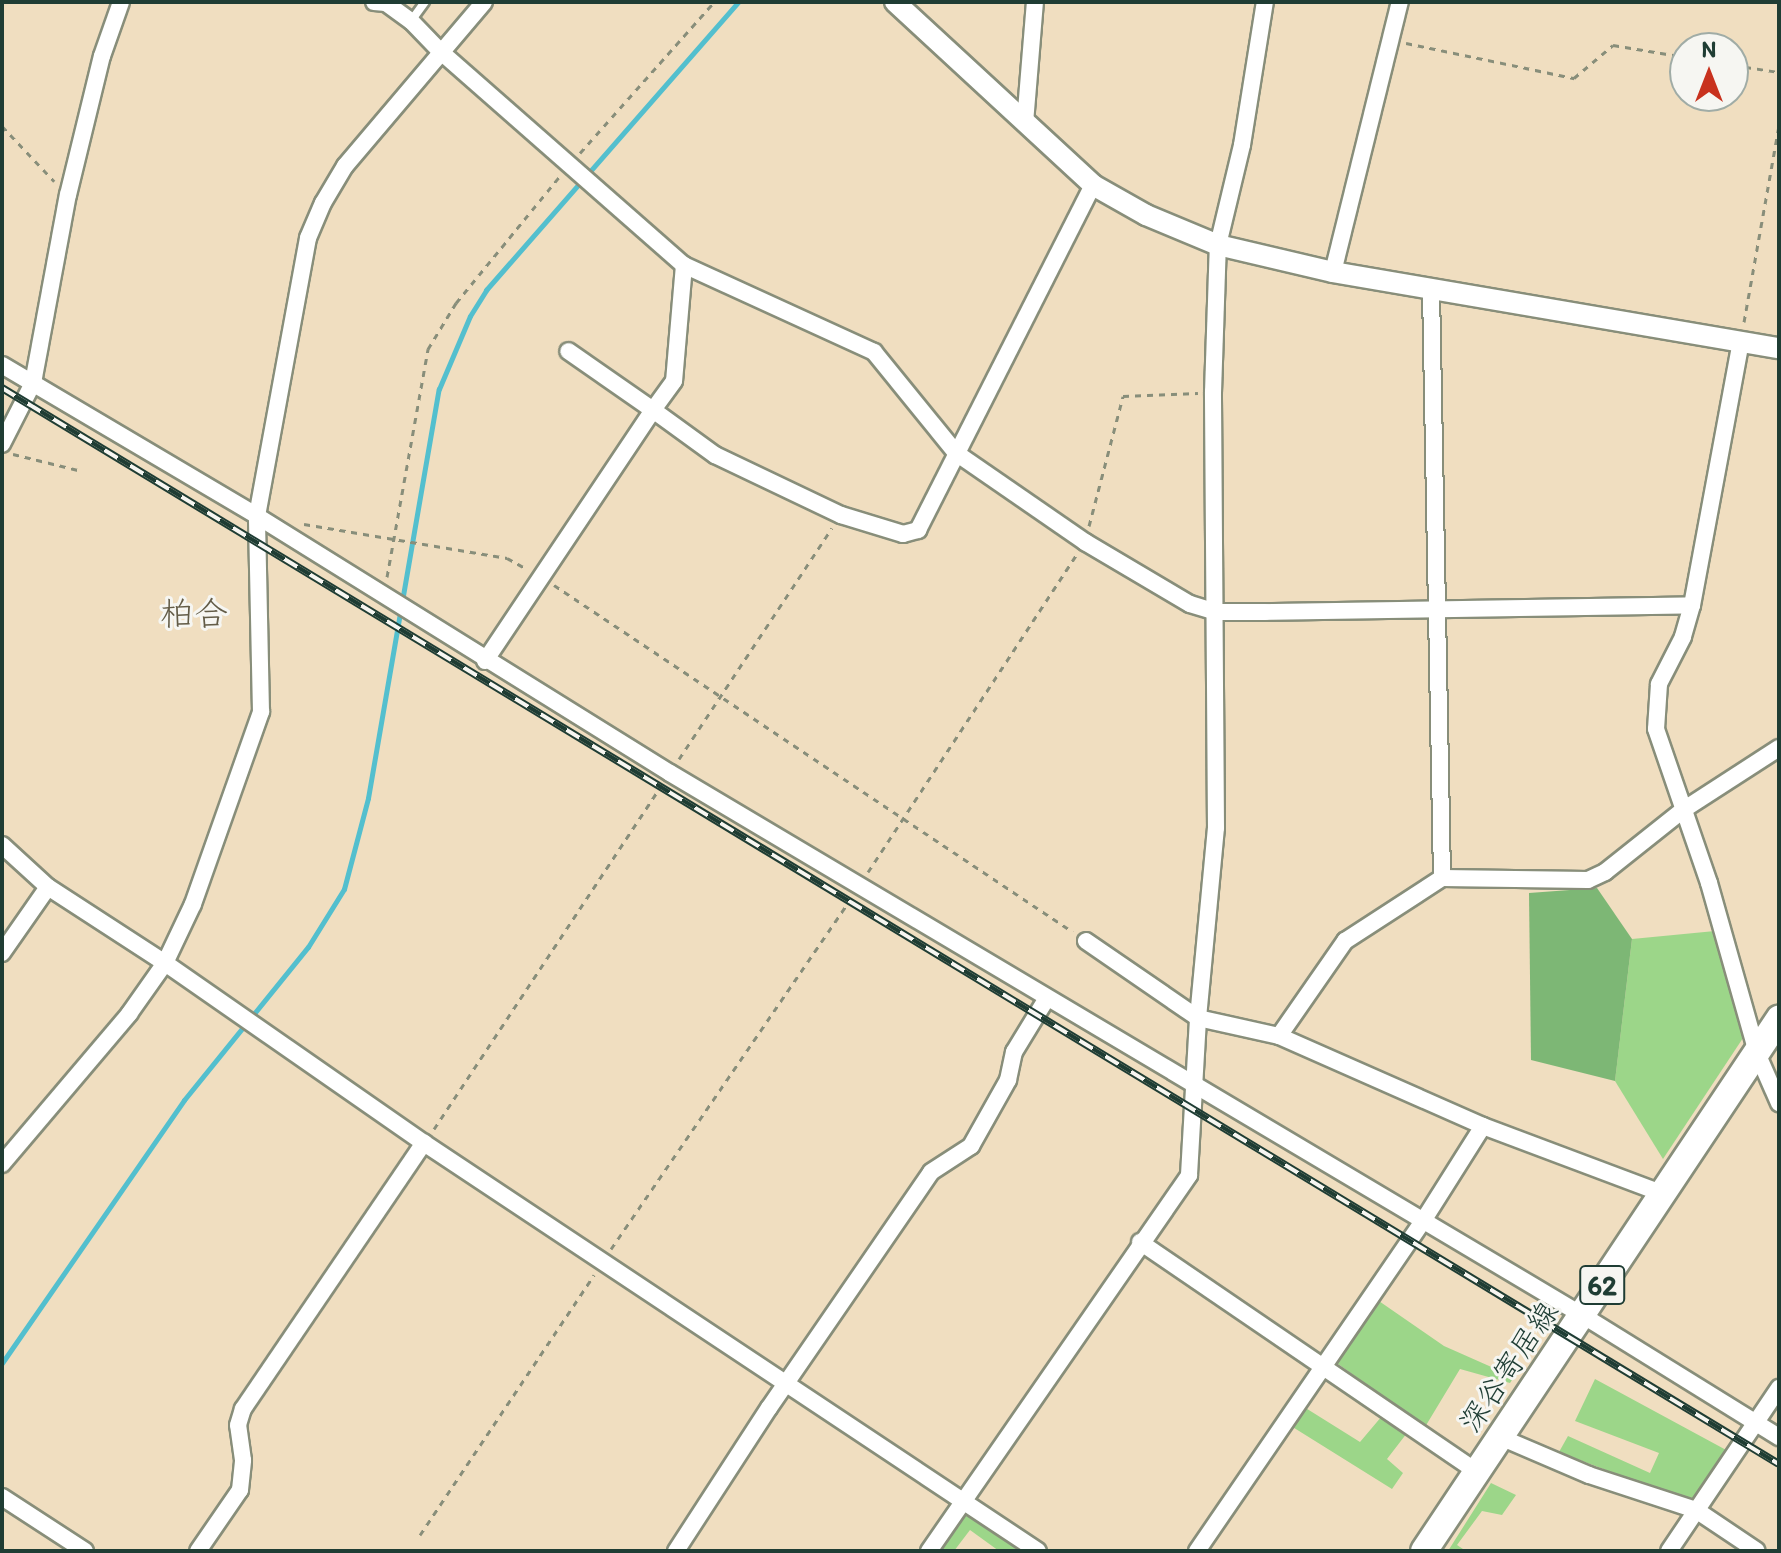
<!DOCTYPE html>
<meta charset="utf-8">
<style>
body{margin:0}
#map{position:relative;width:1781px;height:1553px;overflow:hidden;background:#f0dec0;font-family:Itim,"Klee One",sans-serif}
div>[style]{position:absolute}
.green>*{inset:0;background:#9cd689}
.forest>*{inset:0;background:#7db775}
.stream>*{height:5px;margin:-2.5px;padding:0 2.5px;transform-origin:2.5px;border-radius:2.5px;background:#53bfce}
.path>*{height:3px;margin-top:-1.5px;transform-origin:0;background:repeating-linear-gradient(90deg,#888e7a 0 6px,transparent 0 12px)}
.roads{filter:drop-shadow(2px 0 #888e7a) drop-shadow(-2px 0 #888e7a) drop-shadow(0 2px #888e7a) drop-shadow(0 -2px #888e7a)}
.service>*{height:8px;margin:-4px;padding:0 4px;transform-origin:4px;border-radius:4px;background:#fff}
.minor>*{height:16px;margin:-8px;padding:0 8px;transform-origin:8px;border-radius:8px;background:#fff}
.tertiary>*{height:20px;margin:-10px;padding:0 10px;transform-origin:10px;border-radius:10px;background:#fff}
.primary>*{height:26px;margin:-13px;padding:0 13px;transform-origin:13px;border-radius:13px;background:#fff}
.rail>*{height:8px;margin-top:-4px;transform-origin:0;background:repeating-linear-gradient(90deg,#f6f6f2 0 15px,#1f3d34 0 30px);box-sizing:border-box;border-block:2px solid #1f3d34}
span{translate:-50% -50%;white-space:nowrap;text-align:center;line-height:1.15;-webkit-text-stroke:6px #f6f6f2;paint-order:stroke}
.shield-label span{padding:2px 6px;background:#f6f6f2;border:2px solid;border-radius:6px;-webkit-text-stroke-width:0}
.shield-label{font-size:28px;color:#1f3d34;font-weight:700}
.street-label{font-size:30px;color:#1f3d34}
.quarter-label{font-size:34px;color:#635c47}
.frame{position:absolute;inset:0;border:4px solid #1f3d34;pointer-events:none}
.north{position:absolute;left:1669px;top:32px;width:80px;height:80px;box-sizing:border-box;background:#f6f6f2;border:2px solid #a0aca6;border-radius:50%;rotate:0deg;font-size:22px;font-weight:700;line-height:32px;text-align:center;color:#1f3d34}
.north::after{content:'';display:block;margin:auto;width:28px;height:36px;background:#c8321e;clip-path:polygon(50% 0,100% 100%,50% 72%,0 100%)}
</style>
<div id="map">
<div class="green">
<i style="clip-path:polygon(1715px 931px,1743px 1038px,1663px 1159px,1615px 1081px,1632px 939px)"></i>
<i style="clip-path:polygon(1376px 1299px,1444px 1346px,1514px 1377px,1510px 1383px,1460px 1369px,1425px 1427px,1334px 1361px)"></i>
<i style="clip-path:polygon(1595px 1379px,1728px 1451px,1694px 1504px,1559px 1452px,1568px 1436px,1650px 1473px,1659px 1453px,1575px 1421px)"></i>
<i style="clip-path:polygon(1304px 1407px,1360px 1442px,1382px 1416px,1407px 1433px,1387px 1459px,1403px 1473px,1392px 1489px,1291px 1426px)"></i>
<i style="clip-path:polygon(1491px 1483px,1516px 1495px,1502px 1515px,1482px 1511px,1457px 1545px,1466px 1551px,1448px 1551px)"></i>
<i style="clip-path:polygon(963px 1508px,1028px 1551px,999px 1551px,970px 1530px,954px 1551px,935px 1551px)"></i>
</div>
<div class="forest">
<i style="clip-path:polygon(1597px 888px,1632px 939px,1615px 1081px,1531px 1060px,1529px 893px)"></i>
</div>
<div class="stream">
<i style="left:2px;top:1363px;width:320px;rotate:-55.3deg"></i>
<i style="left:184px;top:1100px;width:197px;rotate:-51deg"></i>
<i style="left:308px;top:947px;width:68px;rotate:-58.2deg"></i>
<i style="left:344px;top:889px;width:94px;rotate:-75.2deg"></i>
<i style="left:368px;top:798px;width:415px;rotate:-80.2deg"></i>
<i style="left:439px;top:389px;width:79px;rotate:-67deg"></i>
<i style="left:470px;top:316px;width:31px;rotate:-58deg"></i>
<i style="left:486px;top:290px;width:383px;rotate:-48.8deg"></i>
</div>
<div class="path">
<i style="left:1406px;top:43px;width:172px;rotate:11.8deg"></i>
<i style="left:1574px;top:78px;width:51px;rotate:-40.2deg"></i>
<i style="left:1613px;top:45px;width:73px;rotate:9.5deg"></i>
<i style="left:1733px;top:65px;width:47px;rotate:8.7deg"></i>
<i style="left:2px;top:126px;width:76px;rotate:46.6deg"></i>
<i style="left:580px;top:153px;width:202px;rotate:-48.4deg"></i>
<i style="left:1744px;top:322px;width:199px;rotate:-79.9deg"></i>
<i style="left:13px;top:454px;width:71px;rotate:13.8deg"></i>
<i style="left:304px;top:524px;width:206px;rotate:9.5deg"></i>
<i style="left:507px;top:558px;width:23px;rotate:29deg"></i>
<i style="left:1089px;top:526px;width:134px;rotate:-75.3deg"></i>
<i style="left:1123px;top:396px;width:75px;rotate:-2.3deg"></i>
<i style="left:387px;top:577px;width:232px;rotate:-79.8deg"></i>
<i style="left:428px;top:349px;width:54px;rotate:-58.7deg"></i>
<i style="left:456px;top:303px;width:163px;rotate:-50.7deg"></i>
<i style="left:554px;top:585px;width:624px;rotate:33.77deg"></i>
<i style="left:679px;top:759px;width:277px;rotate:-56.5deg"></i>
<i style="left:868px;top:872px;width:381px;rotate:-56.7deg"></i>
<i style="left:434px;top:1129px;width:413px;rotate:-56.5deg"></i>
<i style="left:611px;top:1249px;width:425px;rotate:-55.6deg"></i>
<i style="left:420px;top:1535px;width:313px;rotate:-56.2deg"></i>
</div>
<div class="roads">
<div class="service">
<i style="left:411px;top:21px;width:24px;rotate:-54deg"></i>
</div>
<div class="minor">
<i style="left:374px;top:2px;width:12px;rotate:5deg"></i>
<i style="left:386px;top:3px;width:31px;rotate:36deg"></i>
<i style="left:411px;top:21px;width:42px;rotate:46deg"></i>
<i style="left:440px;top:51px;width:325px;rotate:41.3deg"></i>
<i style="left:684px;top:265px;width:116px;rotate:94.9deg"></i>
<i style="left:674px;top:381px;width:36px;rotate:126deg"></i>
<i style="left:653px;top:410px;width:77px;rotate:36deg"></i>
<i style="left:715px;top:455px;width:140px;rotate:25.5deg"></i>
<i style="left:841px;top:515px;width:65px;rotate:17deg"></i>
<i style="left:903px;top:534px;width:16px;rotate:-15deg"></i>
<i style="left:918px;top:530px;width:387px;rotate:-63.1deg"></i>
<i style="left:1025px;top:123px;width:121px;rotate:-85.3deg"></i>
<i style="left:684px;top:265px;width:209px;rotate:24.6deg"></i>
<i style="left:874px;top:352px;width:130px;rotate:50.9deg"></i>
<i style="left:956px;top:453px;width:157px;rotate:34.6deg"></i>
<i style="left:1085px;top:542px;width:122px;rotate:30.6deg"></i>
<i style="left:1190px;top:604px;width:27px;rotate:17deg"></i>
<i style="left:1216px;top:612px;width:49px"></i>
<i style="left:1265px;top:612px;width:427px;rotate:-0.9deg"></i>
<i style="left:1333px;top:272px;width:278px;rotate:-76.1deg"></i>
<i style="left:1431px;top:289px;width:589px;rotate:88.93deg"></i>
<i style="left:1741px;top:341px;width:269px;rotate:100.5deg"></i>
<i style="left:1692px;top:605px;width:33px;rotate:106deg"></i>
<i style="left:1683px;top:637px;width:53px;rotate:117.1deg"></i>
<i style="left:1659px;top:684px;width:45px;rotate:93.8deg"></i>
<i style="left:1656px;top:729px;width:163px;rotate:71deg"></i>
<i style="left:1709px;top:883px;width:177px;rotate:74.2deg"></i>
<i style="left:1757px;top:1053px;width:55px;rotate:66.3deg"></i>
<i style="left:2px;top:365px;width:296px;rotate:30.6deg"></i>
<i style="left:257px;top:516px;width:486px;rotate:31.9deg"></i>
<i style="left:670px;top:773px;width:1061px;rotate:30.72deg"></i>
<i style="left:1582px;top:1315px;width:232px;rotate:31.8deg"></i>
<i style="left:2px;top:444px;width:68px;rotate:-63.1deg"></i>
<i style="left:33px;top:383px;width:191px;rotate:-79.5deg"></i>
<i style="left:68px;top:195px;width:143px;rotate:-76.3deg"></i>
<i style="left:102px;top:56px;width:57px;rotate:-70.6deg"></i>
<i style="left:485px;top:661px;width:302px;rotate:-56.2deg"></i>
<i style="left:653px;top:410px;width:103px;rotate:-145.2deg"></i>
<i style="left:2px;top:845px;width:62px;rotate:42.4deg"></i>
<i style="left:48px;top:887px;width:140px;rotate:33deg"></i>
<i style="left:165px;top:963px;width:315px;rotate:34.8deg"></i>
<i style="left:424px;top:1143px;width:737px;rotate:33.6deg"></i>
<i style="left:1086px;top:941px;width:136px;rotate:34.5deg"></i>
<i style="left:1198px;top:1018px;width:83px;rotate:12.5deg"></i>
<i style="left:1279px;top:1036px;width:223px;rotate:23.8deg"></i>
<i style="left:1483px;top:1126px;width:193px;rotate:20.6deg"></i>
<i style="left:2px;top:953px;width:80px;rotate:-55.1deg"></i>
<i style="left:1279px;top:1036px;width:116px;rotate:-55.2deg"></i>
<i style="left:1345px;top:941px;width:116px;rotate:-33deg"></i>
<i style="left:1442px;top:878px;width:146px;rotate:0.8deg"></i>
<i style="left:1588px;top:880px;width:19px;rotate:-25deg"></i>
<i style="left:1605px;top:872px;width:100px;rotate:-38.5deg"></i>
<i style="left:1683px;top:810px;width:114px;rotate:-32.9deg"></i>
<i style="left:2px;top:1164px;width:197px;rotate:-49.7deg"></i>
<i style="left:129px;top:1014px;width:62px;rotate:-54.8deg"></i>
<i style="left:165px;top:963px;width:65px;rotate:-64.6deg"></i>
<i style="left:193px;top:904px;width:204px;rotate:-70.5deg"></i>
<i style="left:261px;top:712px;width:196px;rotate:-91.2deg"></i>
<i style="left:257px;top:516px;width:283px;rotate:-79.6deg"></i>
<i style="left:308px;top:238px;width:38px;rotate:-67deg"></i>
<i style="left:323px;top:203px;width:43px;rotate:-59.3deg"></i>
<i style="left:345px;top:166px;width:215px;rotate:-49.7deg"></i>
<i style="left:1140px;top:1242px;width:408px;rotate:34.3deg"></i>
<i style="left:1500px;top:1437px;width:97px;rotate:23.1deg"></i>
<i style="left:1589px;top:1475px;width:113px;rotate:18.1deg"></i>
<i style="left:1696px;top:1510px;width:73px;rotate:33.9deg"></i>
<i style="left:2px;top:1497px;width:99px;rotate:33deg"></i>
<i style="left:198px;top:1551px;width:74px;rotate:-55.5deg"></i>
<i style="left:240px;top:1490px;width:30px;rotate:-84deg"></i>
<i style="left:243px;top:1460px;width:35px;rotate:-98deg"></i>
<i style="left:238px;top:1425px;width:17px;rotate:-73deg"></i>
<i style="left:243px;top:1409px;width:322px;rotate:-55.8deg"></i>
<i style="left:676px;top:1551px;width:171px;rotate:-57deg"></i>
<i style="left:769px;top:1408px;width:286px;rotate:-55.5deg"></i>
<i style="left:931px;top:1172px;width:48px;rotate:-33deg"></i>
<i style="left:971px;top:1146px;width:76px;rotate:-60.7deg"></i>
<i style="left:1008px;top:1080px;width:29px;rotate:-78deg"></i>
<i style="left:1014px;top:1052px;width:63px;rotate:-58.6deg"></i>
<i style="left:929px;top:1551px;width:457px;rotate:-55.3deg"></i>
<i style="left:1189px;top:1175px;width:157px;rotate:-86.7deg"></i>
<i style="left:1198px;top:1018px;width:191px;rotate:-84.6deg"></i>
<i style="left:1216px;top:828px;width:436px;rotate:-90.4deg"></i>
<i style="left:1213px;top:392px;width:147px;rotate:-88.1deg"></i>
<i style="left:1218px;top:245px;width:103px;rotate:-76.5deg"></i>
<i style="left:1242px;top:145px;width:145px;rotate:-80.9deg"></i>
<i style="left:1197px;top:1551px;width:400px;rotate:-55.6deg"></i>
<i style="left:1423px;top:1221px;width:112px;rotate:-57.7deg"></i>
<i style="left:1669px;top:1551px;width:197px;rotate:-56deg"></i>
</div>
<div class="tertiary">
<i style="left:895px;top:2px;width:270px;rotate:42.7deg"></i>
<i style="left:1093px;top:185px;width:61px;rotate:29.5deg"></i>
<i style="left:1146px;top:215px;width:78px;rotate:22.6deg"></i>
<i style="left:1218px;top:245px;width:118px;rotate:13.2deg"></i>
<i style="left:1333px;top:272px;width:452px;rotate:9.7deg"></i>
</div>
<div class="primary">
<i style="left:1424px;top:1551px;width:640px;rotate:-56.29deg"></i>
</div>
</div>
<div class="rail">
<i style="left:2px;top:388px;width:2077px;rotate:31.2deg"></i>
</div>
<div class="shield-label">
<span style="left:1602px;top:1285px">62</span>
</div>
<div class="street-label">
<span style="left:1509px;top:1367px;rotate:-56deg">深谷寄居線</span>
</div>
<div class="quarter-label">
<span style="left:194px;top:614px">柏合</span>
</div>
<div class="frame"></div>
<div class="north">N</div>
</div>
